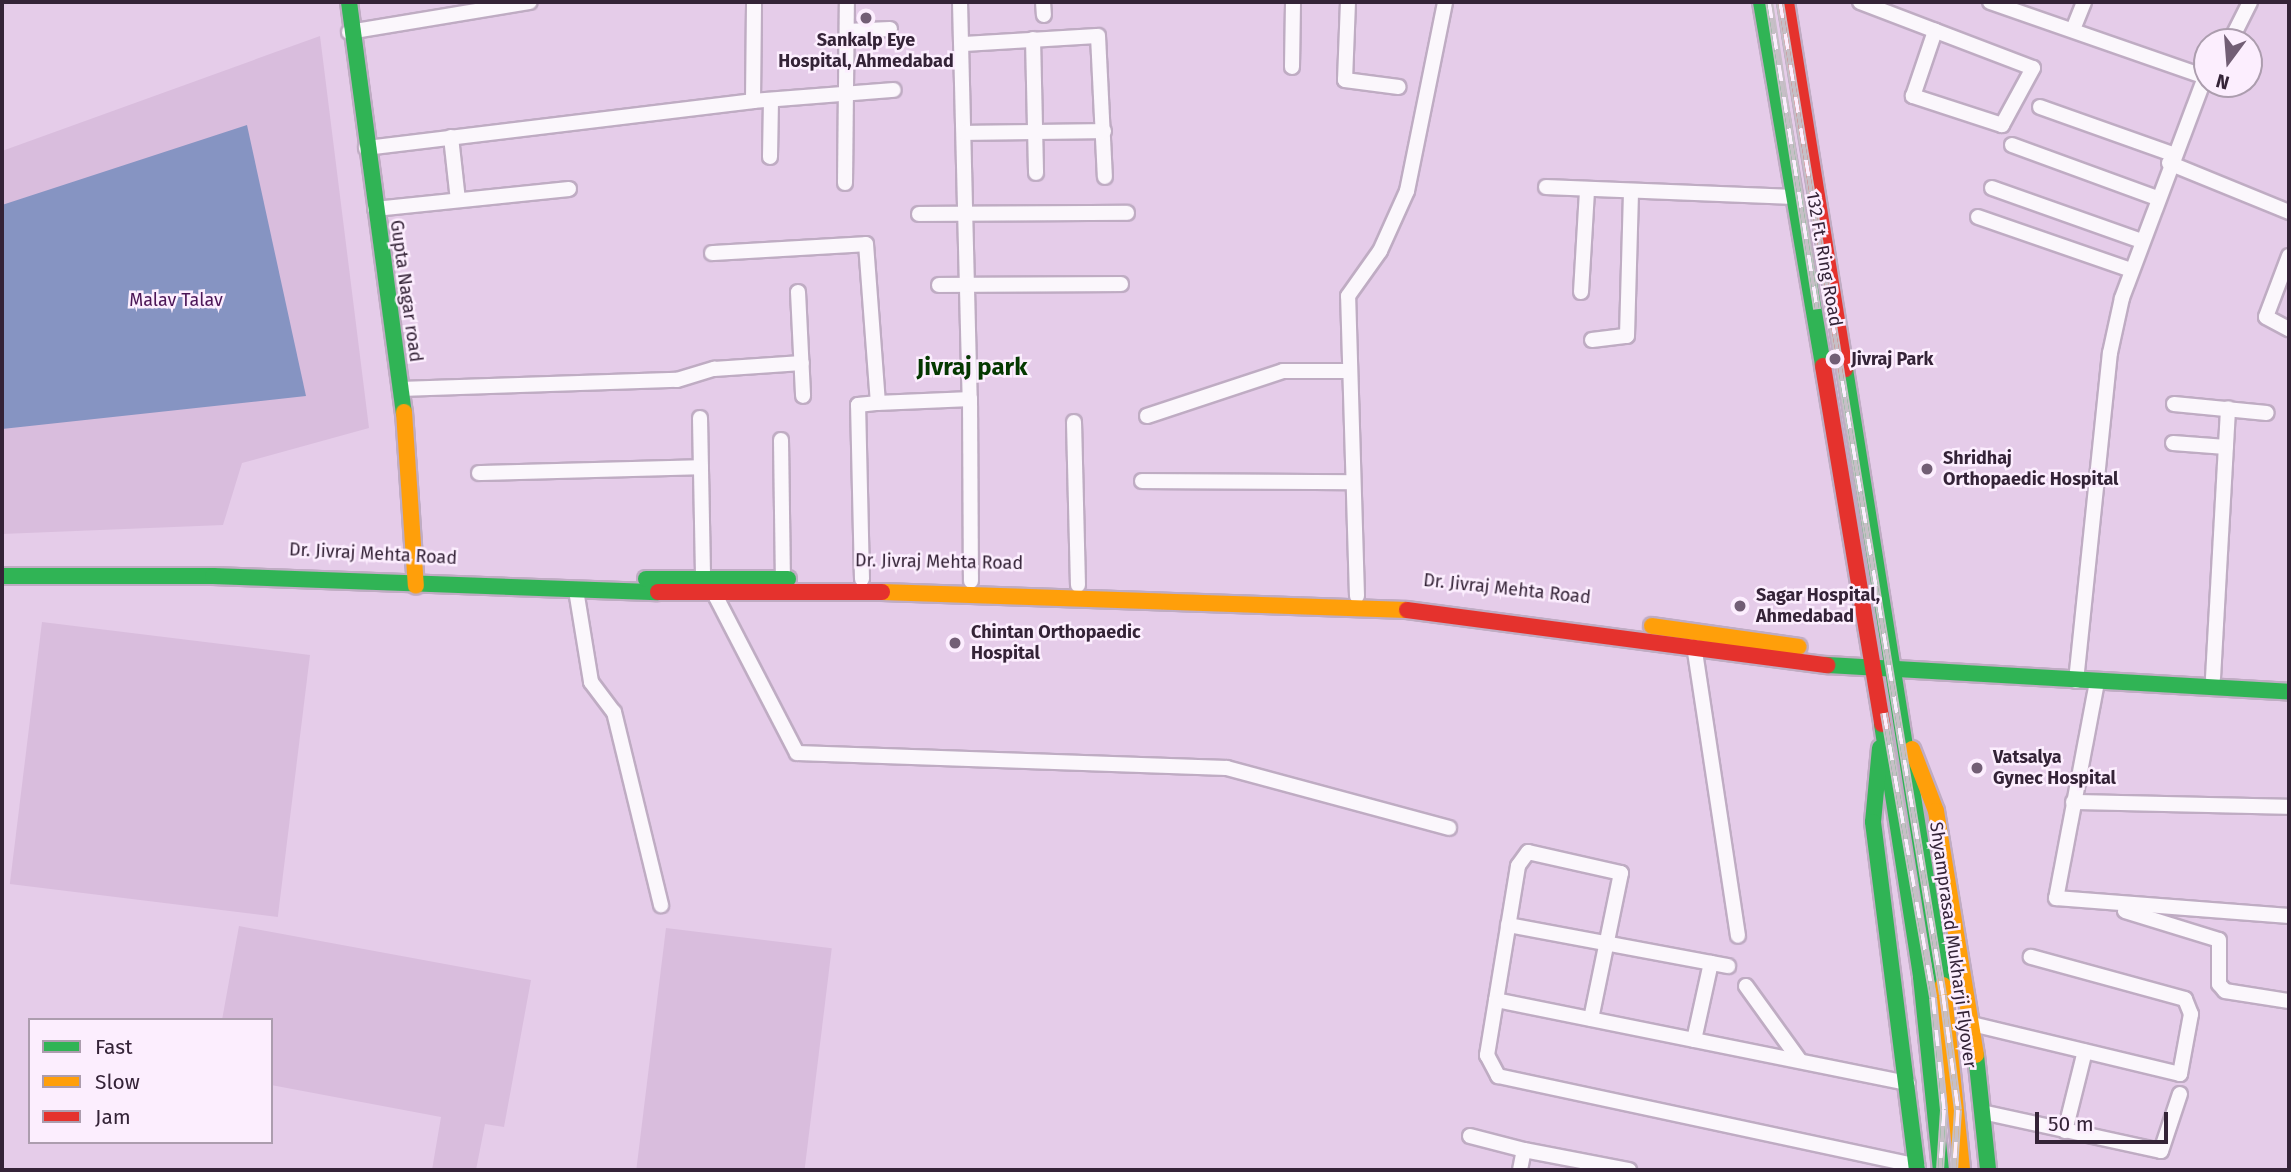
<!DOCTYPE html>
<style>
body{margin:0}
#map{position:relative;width:2291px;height:1172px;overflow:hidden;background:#e5cce9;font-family:"Fira Sans",sans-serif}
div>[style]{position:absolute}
.green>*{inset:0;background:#d9bddd;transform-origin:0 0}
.water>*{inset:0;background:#8694c2}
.roads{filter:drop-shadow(2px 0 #bfacc3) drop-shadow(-2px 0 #bfacc3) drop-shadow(0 2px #bfacc3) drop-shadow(0 -2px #bfacc3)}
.street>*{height:14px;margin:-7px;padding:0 7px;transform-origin:7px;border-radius:7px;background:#fbf7fc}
.fast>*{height:16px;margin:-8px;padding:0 8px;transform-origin:8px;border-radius:8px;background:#30b455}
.slow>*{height:16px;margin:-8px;padding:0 8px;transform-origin:8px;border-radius:8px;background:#ff9f0a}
.jam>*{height:16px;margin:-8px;padding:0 8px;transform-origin:8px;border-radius:8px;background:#e5322d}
.rail>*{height:8px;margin-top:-4px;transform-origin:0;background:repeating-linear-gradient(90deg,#fceefe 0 16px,#c6bfc6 0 32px);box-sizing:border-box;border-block:2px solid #c6bfc6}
.dots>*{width:19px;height:19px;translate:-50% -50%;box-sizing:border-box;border:4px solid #fceefe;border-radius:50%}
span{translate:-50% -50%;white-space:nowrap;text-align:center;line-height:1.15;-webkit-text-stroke:5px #fceefe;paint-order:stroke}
.poi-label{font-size:18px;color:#342337;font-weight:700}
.left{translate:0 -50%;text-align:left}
.street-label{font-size:18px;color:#342337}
.park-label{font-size:18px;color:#4c1657}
.district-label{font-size:24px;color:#043800;font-weight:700}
.frame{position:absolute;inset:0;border:4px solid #342337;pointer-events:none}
.legend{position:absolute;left:28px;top:1018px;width:245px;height:126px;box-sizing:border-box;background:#fceefe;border:2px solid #ac9dae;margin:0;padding:9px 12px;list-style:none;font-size:21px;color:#342337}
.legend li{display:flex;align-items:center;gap:14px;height:35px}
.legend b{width:35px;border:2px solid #ac9dae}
.north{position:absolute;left:2193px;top:28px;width:70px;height:70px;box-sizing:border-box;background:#fceefe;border:2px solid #ac9dae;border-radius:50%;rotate:196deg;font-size:19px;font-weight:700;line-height:28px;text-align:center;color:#342337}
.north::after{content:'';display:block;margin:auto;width:24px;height:32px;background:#725e75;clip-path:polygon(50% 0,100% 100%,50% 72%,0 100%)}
.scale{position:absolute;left:2035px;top:1112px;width:133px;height:32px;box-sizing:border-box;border:4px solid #342337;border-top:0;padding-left:9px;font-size:21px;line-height:24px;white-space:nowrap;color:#342337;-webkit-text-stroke:5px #fceefe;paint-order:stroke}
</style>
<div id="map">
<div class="green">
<i style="clip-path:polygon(320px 36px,369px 428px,242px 463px,223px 525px,2px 534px,2px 151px)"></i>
<i style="left:42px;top:622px;width:270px;height:264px;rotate:7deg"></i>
<i style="clip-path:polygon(239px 926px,531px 980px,504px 1127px,485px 1124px,476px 1170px,432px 1170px,441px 1117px,271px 1085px,271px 1020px,222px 1020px)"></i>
<i style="left:666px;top:928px;width:167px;height:245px;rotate:7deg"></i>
</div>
<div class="water">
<i style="clip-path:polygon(247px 125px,306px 396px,2px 429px,2px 205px)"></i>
</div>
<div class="roads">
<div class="street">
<i style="left:960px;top:2px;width:397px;rotate:88.6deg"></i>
<i style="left:1043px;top:2px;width:13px;rotate:86deg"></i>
<i style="left:1348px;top:2px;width:78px;rotate:92.2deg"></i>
<i style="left:1345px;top:80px;width:54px;rotate:7.4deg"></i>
<i style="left:1860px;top:2px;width:185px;rotate:20.9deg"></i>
<i style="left:2033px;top:68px;width:65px;rotate:118.5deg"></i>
<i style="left:2002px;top:125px;width:94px;rotate:-162deg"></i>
<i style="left:1913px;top:96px;width:69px;rotate:-71.3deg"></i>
<i style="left:1990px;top:2px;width:228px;rotate:19.2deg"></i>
<i style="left:2074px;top:27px;width:27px;rotate:-68deg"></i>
<i style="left:847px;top:31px;width:43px;rotate:-2.7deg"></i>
<i style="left:349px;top:32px;width:183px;rotate:-9.4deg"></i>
<i style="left:1033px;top:39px;width:134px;rotate:88.7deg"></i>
<i style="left:2230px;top:42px;width:45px;rotate:-63.4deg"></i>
<i style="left:963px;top:44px;width:135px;rotate:-3.4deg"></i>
<i style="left:1098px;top:36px;width:141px;rotate:87.2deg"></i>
<i style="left:1292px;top:67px;width:65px;rotate:-89.1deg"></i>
<i style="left:753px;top:101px;width:141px;rotate:-4.5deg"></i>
<i style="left:2040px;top:107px;width:140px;rotate:19.6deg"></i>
<i style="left:965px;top:133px;width:139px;rotate:-0.8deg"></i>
<i style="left:451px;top:137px;width:63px;rotate:83.7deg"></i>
<i style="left:2012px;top:145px;width:154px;rotate:20.1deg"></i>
<i style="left:366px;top:148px;width:390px;rotate:-6.9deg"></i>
<i style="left:753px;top:101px;width:99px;rotate:-89.4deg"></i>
<i style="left:770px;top:157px;width:57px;rotate:-89deg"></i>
<i style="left:2169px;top:163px;width:130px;rotate:22.2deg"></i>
<i style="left:845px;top:183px;width:181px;rotate:-89.4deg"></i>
<i style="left:1546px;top:187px;width:248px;rotate:2.3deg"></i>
<i style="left:1992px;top:188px;width:159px;rotate:19.5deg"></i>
<i style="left:375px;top:209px;width:195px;rotate:-5.9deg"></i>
<i style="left:919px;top:214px;width:208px;rotate:-0.3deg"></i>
<i style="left:1978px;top:217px;width:162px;rotate:19.1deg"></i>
<i style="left:712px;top:253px;width:154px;rotate:-3.3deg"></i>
<i style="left:866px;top:244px;width:159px;rotate:85.7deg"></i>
<i style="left:878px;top:403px;width:92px;rotate:-2.5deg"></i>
<i style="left:970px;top:399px;width:182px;rotate:89.7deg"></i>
<i style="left:2289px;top:256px;width:65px;rotate:110.7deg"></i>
<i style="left:2266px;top:317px;width:26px;rotate:28deg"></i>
<i style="left:939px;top:285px;width:182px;rotate:-0.3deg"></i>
<i style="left:798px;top:292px;width:104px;rotate:87.2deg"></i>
<i style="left:1581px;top:292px;width:102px;rotate:-86.6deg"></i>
<i style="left:1592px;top:340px;width:35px;rotate:-7deg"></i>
<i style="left:1627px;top:336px;width:144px;rotate:-88.4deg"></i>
<i style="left:400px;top:389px;width:277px;rotate:-1.9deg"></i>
<i style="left:677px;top:380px;width:39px;rotate:-17deg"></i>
<i style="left:714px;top:369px;width:88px;rotate:-3.9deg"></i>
<i style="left:2174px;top:404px;width:93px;rotate:5.5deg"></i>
<i style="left:1147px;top:416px;width:143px;rotate:-18.3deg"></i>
<i style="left:1283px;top:371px;width:64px"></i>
<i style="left:700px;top:418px;width:161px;rotate:88.9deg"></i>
<i style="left:1074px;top:422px;width:163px;rotate:88.6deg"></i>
<i style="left:781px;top:440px;width:139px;rotate:89.2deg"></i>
<i style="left:2173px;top:443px;width:53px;rotate:4.3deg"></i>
<i style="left:479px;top:473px;width:222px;rotate:-1.5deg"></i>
<i style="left:1142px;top:481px;width:209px;rotate:0.3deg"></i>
<i style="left:862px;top:579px;width:174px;rotate:-91.3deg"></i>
<i style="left:858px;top:405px;width:20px;rotate:-6deg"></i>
<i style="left:576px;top:590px;width:93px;rotate:80.7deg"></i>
<i style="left:591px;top:682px;width:38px;rotate:53deg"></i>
<i style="left:614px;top:712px;width:199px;rotate:76.3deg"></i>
<i style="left:714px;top:593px;width:180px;rotate:62.6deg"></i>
<i style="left:797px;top:753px;width:430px;rotate:2deg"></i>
<i style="left:1227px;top:768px;width:230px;rotate:15.1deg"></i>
<i style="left:1357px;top:596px;width:300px;rotate:-91.7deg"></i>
<i style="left:1348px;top:296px;width:55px;rotate:-54.6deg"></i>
<i style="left:1380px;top:251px;width:66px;rotate:-65.8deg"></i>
<i style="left:1407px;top:191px;width:193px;rotate:-78.6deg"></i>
<i style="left:1694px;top:645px;width:294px;rotate:81.4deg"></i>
<i style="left:2213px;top:678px;width:270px;rotate:-86.8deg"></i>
<i style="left:2076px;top:681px;width:330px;rotate:-84.1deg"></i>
<i style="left:2110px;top:353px;width:56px;rotate:-77.7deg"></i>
<i style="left:2122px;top:298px;width:241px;rotate:-69.4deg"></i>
<i style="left:2097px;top:682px;width:220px;rotate:100.7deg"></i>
<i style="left:2056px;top:898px;width:234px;rotate:4.4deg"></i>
<i style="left:2073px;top:802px;width:216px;rotate:1.3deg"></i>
<i style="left:2125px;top:911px;width:98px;rotate:17.1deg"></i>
<i style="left:2219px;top:940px;width:44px;rotate:90deg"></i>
<i style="left:2219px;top:984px;width:9px;rotate:49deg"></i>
<i style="left:2225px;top:991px;width:65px;rotate:8.9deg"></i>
<i style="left:1508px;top:925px;width:224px;rotate:10.6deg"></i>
<i style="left:1746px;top:986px;width:92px;rotate:54.2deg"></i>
<i style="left:1496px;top:1000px;width:420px;rotate:11.4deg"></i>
<i style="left:1591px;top:1019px;width:149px;rotate:-78.4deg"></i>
<i style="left:1621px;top:873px;width:95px;rotate:-167.3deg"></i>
<i style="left:1528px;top:852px;width:17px;rotate:126deg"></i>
<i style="left:1518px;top:866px;width:192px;rotate:99.3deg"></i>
<i style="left:1487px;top:1055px;width:24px;rotate:62deg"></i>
<i style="left:1498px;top:1076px;width:429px;rotate:12.1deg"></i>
<i style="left:1972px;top:1024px;width:214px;rotate:13.5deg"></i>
<i style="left:2180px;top:1074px;width:61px;rotate:-79.6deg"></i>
<i style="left:2191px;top:1014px;width:16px;rotate:-112deg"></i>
<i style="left:2185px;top:999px;width:160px;rotate:-164.7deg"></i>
<i style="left:1694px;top:1040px;width:79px;rotate:-77.6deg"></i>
<i style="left:1982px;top:1112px;width:183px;rotate:12.3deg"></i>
<i style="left:2161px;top:1151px;width:60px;rotate:-71.6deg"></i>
<i style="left:2065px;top:1131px;width:82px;rotate:-76deg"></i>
<i style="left:1470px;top:1136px;width:56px;rotate:14.5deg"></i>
<i style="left:1520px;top:1170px;width:20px;rotate:-79deg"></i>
<i style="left:1524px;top:1150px;width:107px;rotate:10.8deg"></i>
</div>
<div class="fast">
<i style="left:349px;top:2px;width:414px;rotate:82.4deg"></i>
<i style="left:1761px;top:2px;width:369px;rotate:80.3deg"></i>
<i style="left:1845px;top:369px;width:624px;rotate:80.96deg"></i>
<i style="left:2px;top:576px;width:211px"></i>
<i style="left:213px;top:576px;width:445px;rotate:2.1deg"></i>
<i style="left:646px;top:579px;width:142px"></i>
<i style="left:1827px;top:665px;width:463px;rotate:3.3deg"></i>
<i style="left:1882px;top:724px;width:256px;rotate:81.2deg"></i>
<i style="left:1921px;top:977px;width:194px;rotate:84.1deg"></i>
<i style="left:1880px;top:748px;width:74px;rotate:95.4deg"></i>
<i style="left:1873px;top:822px;width:351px;rotate:82.8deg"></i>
<i style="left:1976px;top:1055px;width:116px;rotate:84deg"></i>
</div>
<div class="slow">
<i style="left:404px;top:412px;width:174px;rotate:86.1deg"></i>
<i style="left:882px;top:592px;width:525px;rotate:1.96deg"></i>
<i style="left:1652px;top:626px;width:148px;rotate:8.1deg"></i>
<i style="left:1912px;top:749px;width:66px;rotate:68.8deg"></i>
<i style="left:1936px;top:811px;width:247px;rotate:80.7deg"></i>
<i style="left:1943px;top:985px;width:186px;rotate:84.1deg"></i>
</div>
<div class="jam">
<i style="left:1786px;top:2px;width:372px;rotate:80.9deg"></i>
<i style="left:1823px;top:366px;width:363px;rotate:80.6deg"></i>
<i style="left:658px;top:592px;width:224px"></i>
<i style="left:1407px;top:610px;width:424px;rotate:7.5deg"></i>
</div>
</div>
<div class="rail">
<i style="left:1769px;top:2px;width:311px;rotate:81.1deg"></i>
<i style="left:1780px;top:2px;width:1006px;rotate:80.68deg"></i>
<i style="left:1943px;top:995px;width:116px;rotate:82.6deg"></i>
<i style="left:1958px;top:1110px;width:60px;rotate:93.8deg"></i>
<i style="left:1884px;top:713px;width:289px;rotate:80.2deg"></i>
<i style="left:1933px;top:998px;width:113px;rotate:84.4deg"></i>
<i style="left:1944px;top:1110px;width:60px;rotate:93.8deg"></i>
</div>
<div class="dots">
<i style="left:866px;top:18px;background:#725e75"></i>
<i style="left:1835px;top:359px;background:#725e75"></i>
<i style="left:1927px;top:469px;background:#725e75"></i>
<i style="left:1740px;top:606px;background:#725e75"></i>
<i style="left:955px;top:643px;background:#725e75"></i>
<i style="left:1977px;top:768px;background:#725e75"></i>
</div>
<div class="poi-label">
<span style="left:866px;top:51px">Sankalp Eye<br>Hospital, Ahmedabad</span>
<span class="left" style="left:1851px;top:359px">Jivraj Park</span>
<span class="left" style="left:1943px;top:469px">Shridhaj<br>Orthopaedic Hospital</span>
<span class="left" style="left:1756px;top:606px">Sagar Hospital,<br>Ahmedabad</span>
<span class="left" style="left:971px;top:643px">Chintan Orthopaedic<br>Hospital</span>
<span class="left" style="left:1993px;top:768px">Vatsalya<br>Gynec Hospital</span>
</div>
<div class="street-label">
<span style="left:1824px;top:259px;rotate:80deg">132 Ft. Ring Road</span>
<span style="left:406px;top:291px;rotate:82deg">Gupta Nagar road</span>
<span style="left:373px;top:554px;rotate:3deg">Dr. Jivraj Mehta Road</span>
<span style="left:939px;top:562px;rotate:1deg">Dr. Jivraj Mehta Road</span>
<span style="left:1507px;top:589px;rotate:6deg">Dr. Jivraj Mehta Road</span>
<span style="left:1953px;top:945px;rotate:82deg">Shyamprasad Mukharji Flyover</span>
</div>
<div class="park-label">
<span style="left:176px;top:300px">Malav Talav</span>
</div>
<div class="district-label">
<span style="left:972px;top:368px">Jivraj park</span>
</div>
<div class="frame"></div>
<ul class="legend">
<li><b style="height:9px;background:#30b455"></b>Fast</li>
<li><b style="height:9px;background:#ff9f0a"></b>Slow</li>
<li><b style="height:9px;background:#e5322d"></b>Jam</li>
</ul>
<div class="north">N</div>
<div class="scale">50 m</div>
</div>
